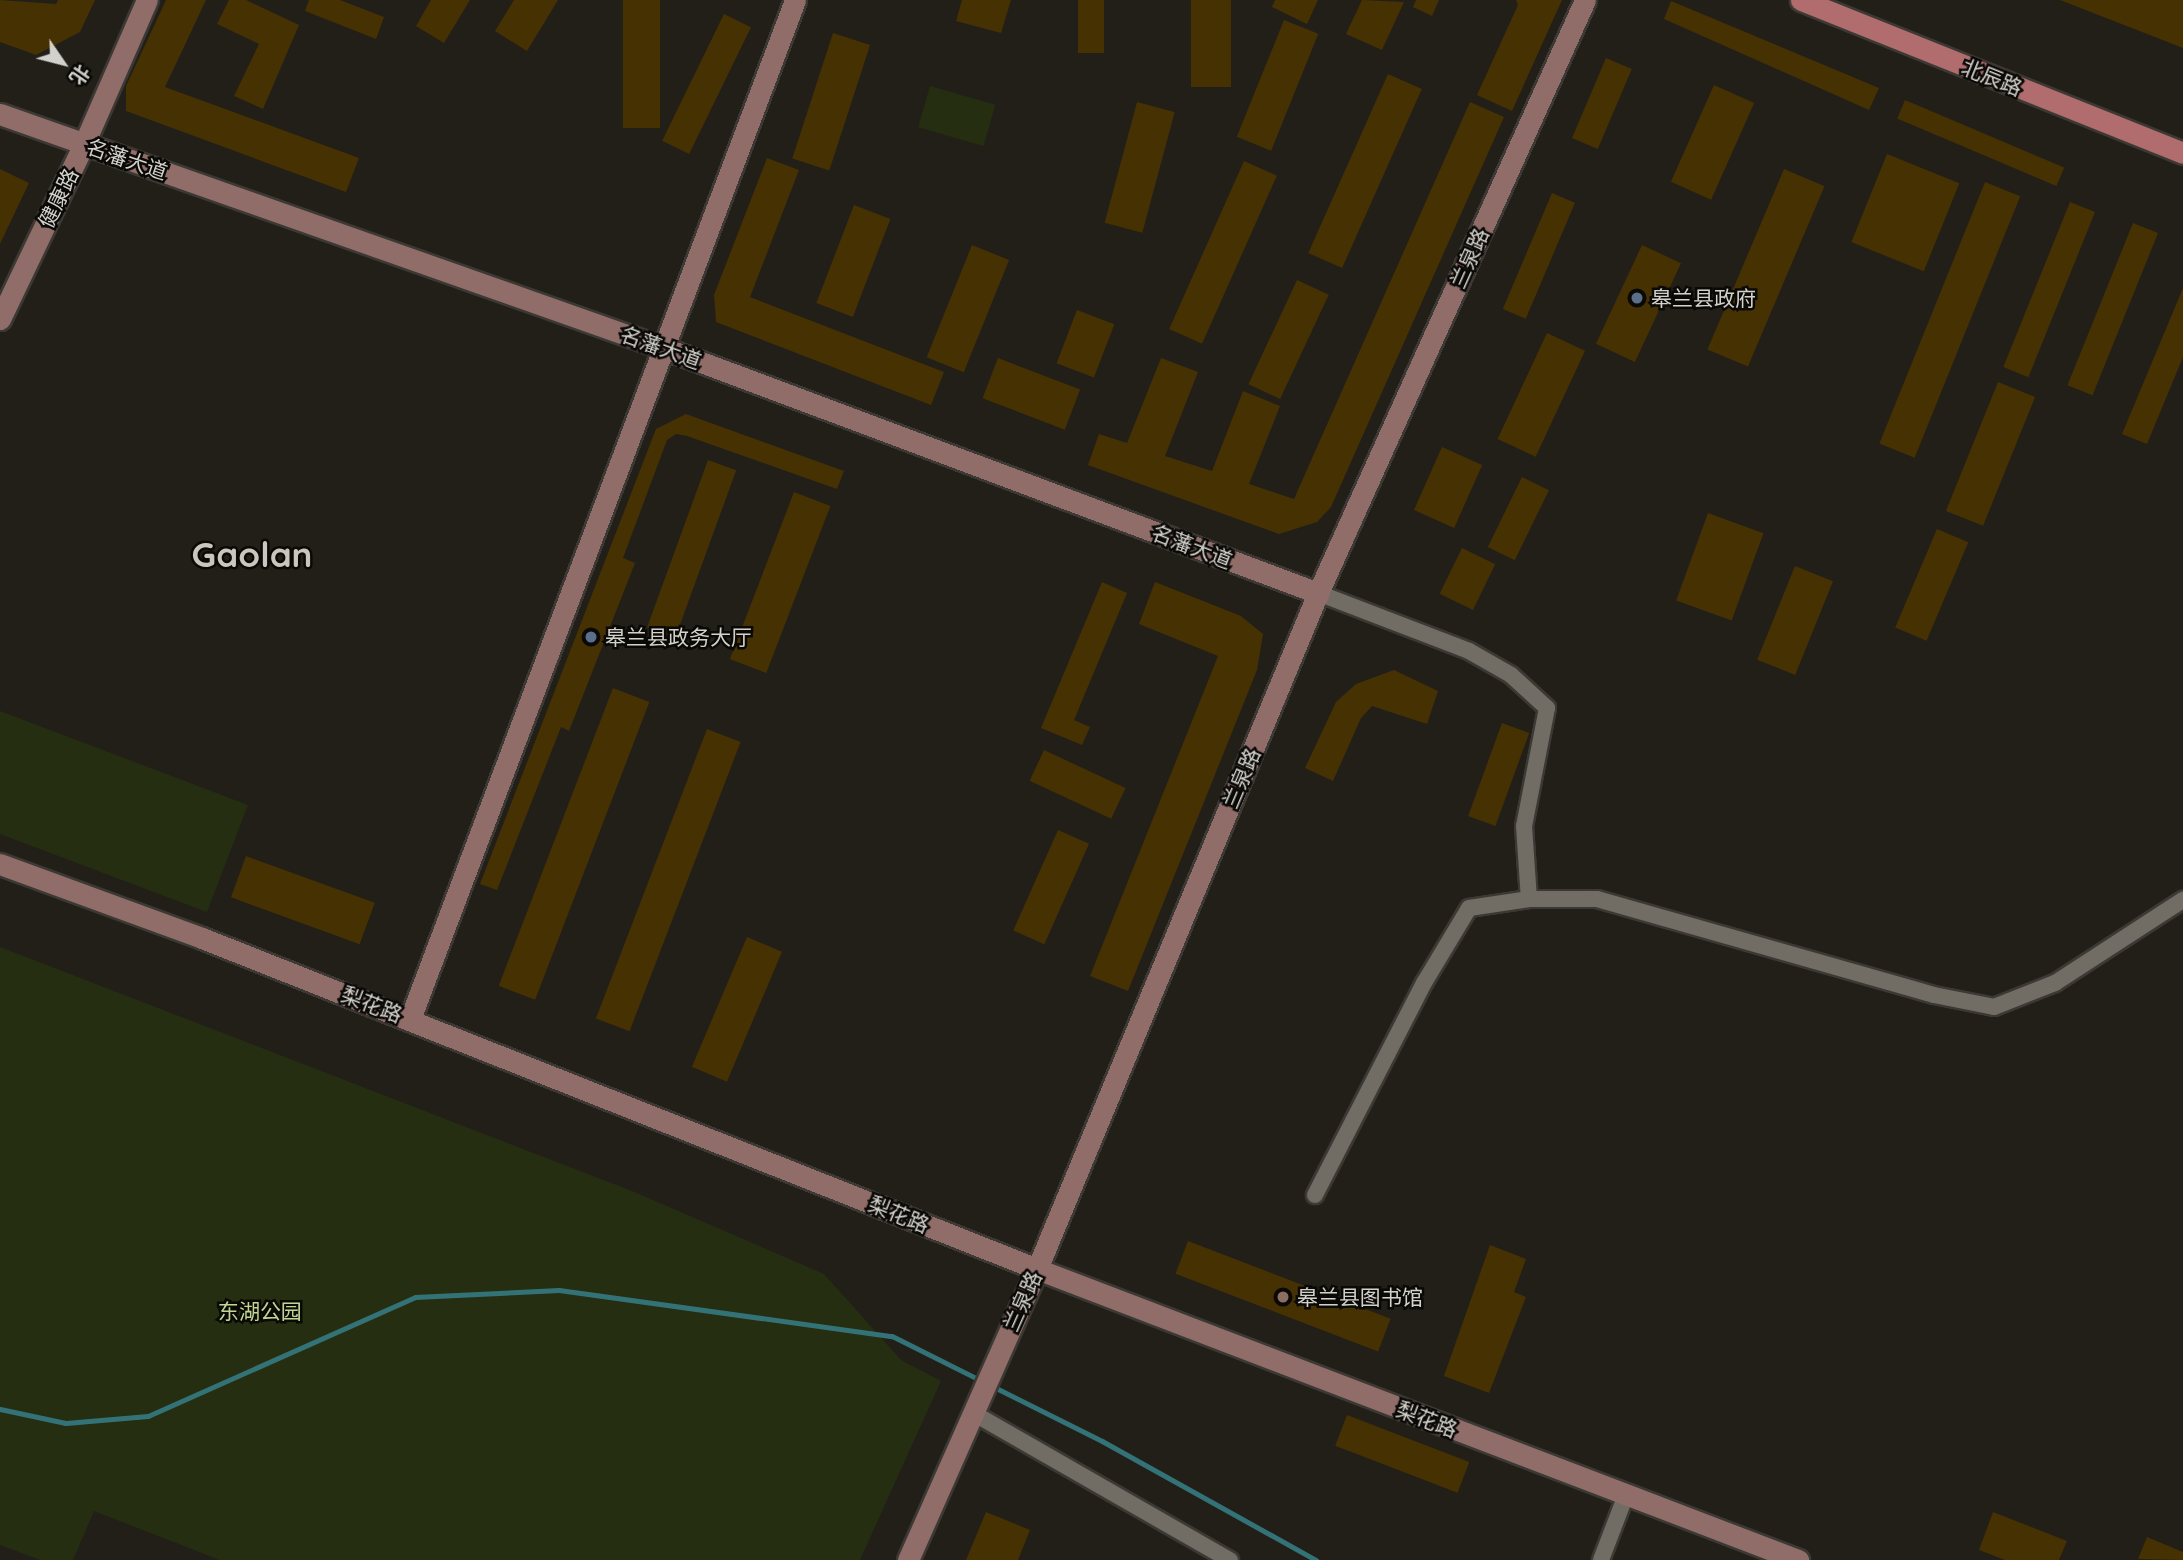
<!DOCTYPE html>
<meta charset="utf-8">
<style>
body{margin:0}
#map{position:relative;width:2183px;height:1560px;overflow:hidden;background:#221f18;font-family:Quicksand,"Noto Sans SC",sans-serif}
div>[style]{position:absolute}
.green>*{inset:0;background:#252e11;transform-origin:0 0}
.stream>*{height:5px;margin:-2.5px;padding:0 2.5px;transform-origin:2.5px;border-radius:2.5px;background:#337378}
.building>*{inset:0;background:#463103;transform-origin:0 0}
.roads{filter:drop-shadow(2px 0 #3c3934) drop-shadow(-2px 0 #3c3934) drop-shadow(0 2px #3c3934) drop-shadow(0 -2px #3c3934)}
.street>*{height:16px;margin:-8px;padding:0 8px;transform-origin:8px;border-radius:8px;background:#716d65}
.secondary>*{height:21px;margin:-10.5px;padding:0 10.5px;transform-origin:10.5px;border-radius:10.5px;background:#916d69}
.primary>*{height:21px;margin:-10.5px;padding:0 10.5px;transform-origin:10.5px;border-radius:10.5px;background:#b16c6d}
.dots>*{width:19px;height:19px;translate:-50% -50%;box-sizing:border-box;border:4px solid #0a0906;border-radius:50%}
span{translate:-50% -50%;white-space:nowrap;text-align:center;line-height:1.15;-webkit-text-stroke:5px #0a0906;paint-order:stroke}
.street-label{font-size:21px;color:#d3d1cc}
.poi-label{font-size:21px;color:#d3d1cc}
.left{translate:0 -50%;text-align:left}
.park-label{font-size:21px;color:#bfd792}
.town-label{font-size:35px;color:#cac5bd;font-weight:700}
.north{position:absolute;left:28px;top:28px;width:70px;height:70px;-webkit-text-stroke:5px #0a0906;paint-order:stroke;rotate:125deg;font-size:19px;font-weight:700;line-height:28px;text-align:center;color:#d3d1cc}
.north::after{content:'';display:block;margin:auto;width:24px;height:32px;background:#d3d1cc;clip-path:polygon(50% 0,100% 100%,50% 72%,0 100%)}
</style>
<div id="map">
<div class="green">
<i style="left:930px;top:86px;width:68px;height:43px;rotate:16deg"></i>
<i style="clip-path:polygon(0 711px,248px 805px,207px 912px,0 834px)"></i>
<i style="clip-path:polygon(0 947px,632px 1191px,824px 1274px,901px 1360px,941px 1381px,860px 1560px,220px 1560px,94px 1511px,73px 1560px,40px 1560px,0 1545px)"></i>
</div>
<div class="stream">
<i style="left:992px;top:1386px;width:123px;rotate:26.6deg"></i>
<i style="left:1102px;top:1441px;width:245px;rotate:29.1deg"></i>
<i style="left:0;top:1409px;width:67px;rotate:12deg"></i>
<i style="left:66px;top:1423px;width:82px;rotate:-4.9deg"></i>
<i style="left:148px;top:1416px;width:292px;rotate:-24deg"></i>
<i style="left:415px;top:1297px;width:144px;rotate:-2.8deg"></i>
<i style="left:559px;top:1290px;width:336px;rotate:7.9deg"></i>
<i style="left:892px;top:1336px;width:103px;rotate:26.6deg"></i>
</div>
<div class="building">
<i style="clip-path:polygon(0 0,56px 4px,58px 0,95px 0,80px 32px,36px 55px,0 42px)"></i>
<i style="clip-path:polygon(166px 0,206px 0,165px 87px,359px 158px,346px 192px,126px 111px,126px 86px)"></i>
<i style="clip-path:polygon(229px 0,246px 0,299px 25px,263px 109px,234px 96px,259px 44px,217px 24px)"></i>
<i style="clip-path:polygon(309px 0,340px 0,384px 17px,376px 39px,305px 11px)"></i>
<i style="clip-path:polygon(431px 0,470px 0,444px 43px,416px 26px)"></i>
<i style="clip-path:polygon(514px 0,558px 0,527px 51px,495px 31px)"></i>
<i style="left:623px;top:0;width:37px;height:128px"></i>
<i style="clip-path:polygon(962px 0,1011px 0,1001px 33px,956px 21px)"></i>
<i style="left:1078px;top:0;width:26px;height:53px"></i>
<i style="left:1191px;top:0;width:40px;height:87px"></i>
<i style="clip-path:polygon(1275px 0,1318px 0,1307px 24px,1272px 7px)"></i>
<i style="clip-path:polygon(1362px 0,1404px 2px,1382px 50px,1346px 34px)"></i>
<i style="clip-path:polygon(1416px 0,1439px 0,1432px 16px,1413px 7px)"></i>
<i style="clip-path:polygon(1516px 0,1562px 0,1512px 111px,1477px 95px,1518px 5px)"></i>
<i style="clip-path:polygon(2060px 0,2183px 0,2183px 48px)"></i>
<i style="clip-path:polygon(1671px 1px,1879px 88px,1869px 110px,1664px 19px)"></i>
<i style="left:724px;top:14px;width:30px;height:141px;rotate:26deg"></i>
<i style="left:1284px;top:20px;width:37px;height:126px;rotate:22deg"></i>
<i style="left:833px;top:33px;width:39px;height:132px;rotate:18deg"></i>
<i style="left:1606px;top:58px;width:28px;height:87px;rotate:23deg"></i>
<i style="left:1388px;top:74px;width:37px;height:196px;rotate:24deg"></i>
<i style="left:1714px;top:85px;width:44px;height:106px;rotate:24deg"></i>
<i style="left:1905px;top:100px;width:173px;height:20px;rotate:23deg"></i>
<i style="left:1137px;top:102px;width:39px;height:125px;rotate:15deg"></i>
<i style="clip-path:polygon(1470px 102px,1504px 117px,1331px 507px,1317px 522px,1279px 534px,1088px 465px,1099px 434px,1127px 443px,1161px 358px,1198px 372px,1165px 456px,1212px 471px,1243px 391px,1280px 406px,1249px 484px,1294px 499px)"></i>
<i style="left:1887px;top:154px;width:78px;height:95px;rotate:22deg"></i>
<i style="clip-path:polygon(767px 158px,799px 170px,750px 297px,944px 372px,931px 405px,716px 322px,714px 295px)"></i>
<i style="left:1244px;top:161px;width:36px;height:184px;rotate:24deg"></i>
<i style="clip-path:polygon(0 169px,29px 183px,0 244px)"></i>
<i style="left:1784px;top:169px;width:44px;height:196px;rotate:23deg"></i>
<i style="left:1985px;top:182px;width:38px;height:282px;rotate:22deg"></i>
<i style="left:1552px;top:193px;width:25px;height:126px;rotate:23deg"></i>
<i style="left:2070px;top:202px;width:27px;height:178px;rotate:22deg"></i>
<i style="left:854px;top:205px;width:39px;height:105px;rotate:21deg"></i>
<i style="left:2133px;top:223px;width:27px;height:175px;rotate:22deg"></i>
<i style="left:972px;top:245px;width:40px;height:121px;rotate:22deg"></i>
<i style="left:1642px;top:245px;width:43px;height:109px;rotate:25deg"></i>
<i style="left:1297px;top:280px;width:35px;height:115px;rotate:25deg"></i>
<i style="clip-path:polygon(2183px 288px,2183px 357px,2147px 444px,2122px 434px)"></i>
<i style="left:1077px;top:310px;width:40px;height:57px;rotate:21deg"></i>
<i style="left:1547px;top:333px;width:42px;height:117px;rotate:25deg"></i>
<i style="left:998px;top:358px;width:88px;height:43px;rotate:21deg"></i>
<i style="left:1998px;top:382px;width:40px;height:139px;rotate:22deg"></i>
<i style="clip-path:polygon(686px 414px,844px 471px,837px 489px,687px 436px,676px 434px,667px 440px,623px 558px,635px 563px,569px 731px,561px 727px,497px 890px,480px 884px,656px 429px)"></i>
<i style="left:1442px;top:447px;width:44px;height:69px;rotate:24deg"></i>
<i style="left:708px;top:460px;width:30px;height:178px;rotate:20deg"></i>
<i style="left:1522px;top:477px;width:30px;height:78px;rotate:26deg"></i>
<i style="left:794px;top:492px;width:39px;height:179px;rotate:21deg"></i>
<i style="left:1708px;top:513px;width:59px;height:93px;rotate:20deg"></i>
<i style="left:1937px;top:529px;width:34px;height:107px;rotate:23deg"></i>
<i style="left:1462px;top:548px;width:37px;height:51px;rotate:26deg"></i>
<i style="left:1795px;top:566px;width:41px;height:101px;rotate:22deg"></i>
<i style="clip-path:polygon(1102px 582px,1127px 593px,1074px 720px,1090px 727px,1082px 745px,1041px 728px)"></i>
<i style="clip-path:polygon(1155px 582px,1241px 616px,1263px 634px,1257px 670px,1128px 991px,1090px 976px,1218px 656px,1139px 624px)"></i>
<i style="clip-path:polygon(1394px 670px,1438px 691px,1427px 724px,1372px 706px,1361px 718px,1333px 781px,1305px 768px,1336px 702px,1356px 684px)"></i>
<i style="left:613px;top:688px;width:39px;height:319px;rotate:21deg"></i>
<i style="left:1502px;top:723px;width:29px;height:99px;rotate:20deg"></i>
<i style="left:707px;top:729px;width:36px;height:310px;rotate:21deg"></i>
<i style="left:1044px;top:750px;width:90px;height:34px;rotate:25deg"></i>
<i style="left:1058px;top:830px;width:34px;height:110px;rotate:24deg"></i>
<i style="left:246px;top:856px;width:137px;height:44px;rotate:20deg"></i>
<i style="left:747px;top:937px;width:38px;height:141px;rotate:23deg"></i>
<i style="left:1188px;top:1241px;width:217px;height:35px;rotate:21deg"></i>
<i style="clip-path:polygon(1490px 1245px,1526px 1259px,1514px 1292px,1526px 1297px,1489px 1393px,1444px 1376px)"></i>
<i style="left:1347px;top:1415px;width:131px;height:33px;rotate:21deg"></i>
<i style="clip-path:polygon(986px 1512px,1030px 1530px,1018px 1560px,966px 1560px)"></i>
<i style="clip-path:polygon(1993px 1512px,2067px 1541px,2059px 1560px,2005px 1560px,1979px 1550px)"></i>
<i style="clip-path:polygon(2147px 1537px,2183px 1552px,2183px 1560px,2138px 1559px)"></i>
</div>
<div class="roads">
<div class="street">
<i style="left:1318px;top:593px;width:162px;rotate:21deg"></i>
<i style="left:1469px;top:651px;width:48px;rotate:29.7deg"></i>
<i style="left:1511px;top:675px;width:49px;rotate:42.5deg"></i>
<i style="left:1547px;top:708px;width:120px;rotate:101deg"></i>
<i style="left:1524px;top:826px;width:73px;rotate:86.1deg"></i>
<i style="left:1315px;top:1195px;width:238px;rotate:-62.8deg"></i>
<i style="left:1424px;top:983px;width:87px;rotate:-59deg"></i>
<i style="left:1469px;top:908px;width:61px;rotate:-8.5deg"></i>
<i style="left:1529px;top:899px;width:68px"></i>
<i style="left:1597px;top:899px;width:350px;rotate:15.9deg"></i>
<i style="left:1934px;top:995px;width:61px;rotate:11.3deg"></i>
<i style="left:1994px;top:1007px;width:66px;rotate:-21.5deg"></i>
<i style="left:2055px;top:983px;width:153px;rotate:-33deg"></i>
<i style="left:973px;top:1413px;width:296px;rotate:29.8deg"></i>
<i style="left:1601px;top:1560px;width:70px;rotate:-69deg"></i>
</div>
<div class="secondary">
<i style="left:0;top:114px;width:701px;rotate:19.42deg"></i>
<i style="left:661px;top:347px;width:702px;rotate:20.53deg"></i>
<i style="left:0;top:319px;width:194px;rotate:-64.4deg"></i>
<i style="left:84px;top:144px;width:157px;rotate:-66.4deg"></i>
<i style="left:0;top:864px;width:215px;rotate:20.1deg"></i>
<i style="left:202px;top:938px;width:898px;rotate:21.62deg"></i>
<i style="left:1037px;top:1269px;width:815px;rotate:20.93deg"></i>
<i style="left:410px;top:1019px;width:1089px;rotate:-69.3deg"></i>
<i style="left:908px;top:1560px;width:318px;rotate:-66.1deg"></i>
<i style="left:1037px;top:1269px;width:732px;rotate:-67.43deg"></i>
<i style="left:1318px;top:593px;width:650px;rotate:-65.76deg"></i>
</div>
<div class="primary">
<i style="left:1801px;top:0;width:412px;rotate:21.8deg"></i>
</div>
</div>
<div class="dots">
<i style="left:1637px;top:298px;background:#5c6f8a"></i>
<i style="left:591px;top:637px;background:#5c6f8a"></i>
<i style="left:1283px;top:1297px;background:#8d6e63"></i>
</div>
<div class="street-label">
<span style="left:1992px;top:77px;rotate:22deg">北辰路</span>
<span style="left:127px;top:159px;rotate:19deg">名藩大道</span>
<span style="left:58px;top:198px;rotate:-64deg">健康路</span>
<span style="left:1469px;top:258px;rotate:-66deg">兰泉路</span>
<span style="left:661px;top:347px;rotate:20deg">名藩大道</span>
<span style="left:1192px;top:546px;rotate:21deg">名藩大道</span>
<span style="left:1241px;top:778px;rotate:-67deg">兰泉路</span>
<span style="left:372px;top:1004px;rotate:21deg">梨花路</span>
<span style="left:899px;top:1214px;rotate:22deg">梨花路</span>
<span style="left:1022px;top:1301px;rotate:-66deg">兰泉路</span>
<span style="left:1427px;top:1419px;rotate:21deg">梨花路</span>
</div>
<div class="poi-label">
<span class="left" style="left:1651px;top:298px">皋兰县政府</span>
<span class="left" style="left:605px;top:637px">皋兰县政务大厅</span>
<span class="left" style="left:1297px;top:1297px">皋兰县图书馆</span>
</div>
<div class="park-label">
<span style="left:260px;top:1311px">东湖公园</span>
</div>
<div class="town-label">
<span style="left:252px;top:554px">Gaolan</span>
</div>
<div class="north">北</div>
</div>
